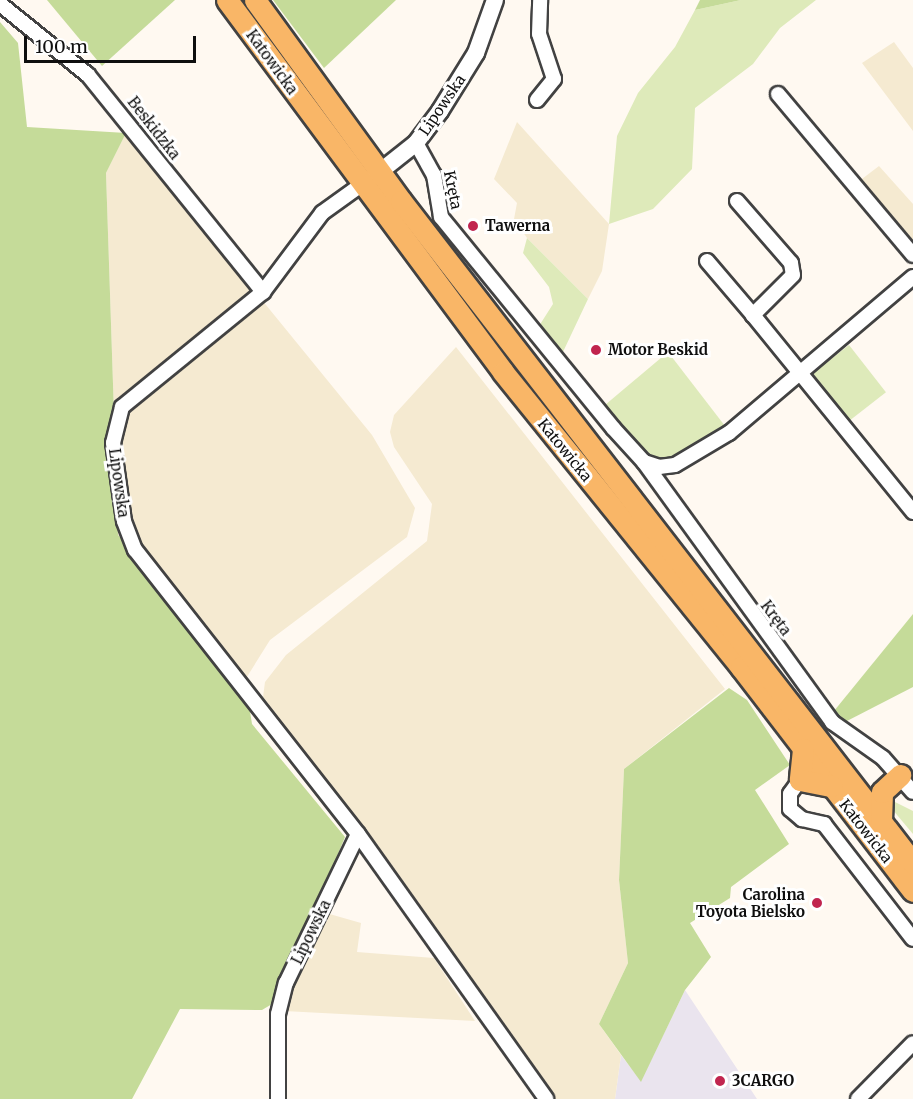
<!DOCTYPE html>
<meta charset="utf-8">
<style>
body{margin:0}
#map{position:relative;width:913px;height:1099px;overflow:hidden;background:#fff9f1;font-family:Merriweather,serif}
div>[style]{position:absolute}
.industrial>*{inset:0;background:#eae4ee}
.farmland>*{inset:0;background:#f5ead1}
.green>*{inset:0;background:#deeaba;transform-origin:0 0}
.forest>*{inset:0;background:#c5db99}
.roads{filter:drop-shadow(2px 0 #424242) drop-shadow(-2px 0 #424242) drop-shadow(0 2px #424242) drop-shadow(0 -2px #424242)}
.minor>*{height:14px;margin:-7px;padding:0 7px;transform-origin:7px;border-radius:7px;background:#fff}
.tertiary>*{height:16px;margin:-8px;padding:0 8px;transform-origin:8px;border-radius:8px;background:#fff}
.primary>*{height:21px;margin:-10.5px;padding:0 10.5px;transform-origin:10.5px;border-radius:10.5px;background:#f9b667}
.dots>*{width:16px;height:16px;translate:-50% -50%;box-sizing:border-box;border:3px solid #fff;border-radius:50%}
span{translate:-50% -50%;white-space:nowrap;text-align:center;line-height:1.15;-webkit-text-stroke:6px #fff;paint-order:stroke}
.street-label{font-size:15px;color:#0f0f0f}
.poi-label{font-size:15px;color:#0f0f0f;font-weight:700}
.left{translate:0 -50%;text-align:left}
.right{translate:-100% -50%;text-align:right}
.scale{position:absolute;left:24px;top:36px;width:172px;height:27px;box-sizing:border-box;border:3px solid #0f0f0f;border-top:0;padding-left:8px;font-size:18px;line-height:21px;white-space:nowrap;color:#0f0f0f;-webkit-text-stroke:4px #fff;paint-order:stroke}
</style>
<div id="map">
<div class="industrial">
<i style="clip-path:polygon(685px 990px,757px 1099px,615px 1099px,621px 1055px,641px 1081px)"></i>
</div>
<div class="farmland">
<i style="clip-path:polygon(894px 42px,913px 68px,913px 131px,862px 63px)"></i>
<i style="clip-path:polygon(517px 122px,609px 224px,602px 271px,588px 299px,527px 238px,514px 219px,517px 203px,494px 179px)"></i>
<i style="clip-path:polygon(126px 133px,372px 435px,415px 508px,407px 537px,270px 640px,245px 680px,118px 535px,106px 173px)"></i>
<i style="clip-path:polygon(879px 166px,913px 204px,913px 246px,858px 182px)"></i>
<i style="clip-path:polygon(456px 347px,725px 689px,624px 769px,619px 880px,628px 963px,599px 1024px,621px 1055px,615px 1099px,555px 1099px,263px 697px,265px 682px,286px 655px,427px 541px,432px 504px,394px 447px,390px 432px,394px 415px)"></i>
<i style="clip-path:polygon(326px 913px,361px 923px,357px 952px,434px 958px,475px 1021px,284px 1011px)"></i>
</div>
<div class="green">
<i style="clip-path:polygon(741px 0,816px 0,780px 28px,753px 64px,695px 108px,692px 169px,653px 209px,609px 224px,617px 136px,638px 93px,675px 47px,695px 10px)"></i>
<i style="clip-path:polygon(527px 238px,588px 299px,562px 354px,539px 326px,553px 304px,549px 287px,523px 253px)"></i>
<i style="left:849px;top:345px;width:60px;height:46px;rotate:52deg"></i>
<i style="clip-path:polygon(668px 352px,725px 426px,675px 457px,647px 457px,605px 405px)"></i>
<i style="clip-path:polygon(891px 800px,913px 811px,913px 834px,887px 803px)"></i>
</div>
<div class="forest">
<i style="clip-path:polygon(47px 0,175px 0,102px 66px)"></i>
<i style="clip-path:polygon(273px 0,396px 0,324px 68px)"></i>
<i style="clip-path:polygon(700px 0,741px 0,695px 10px)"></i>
<i style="clip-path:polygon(0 22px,18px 43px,27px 127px,126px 133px,106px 173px,118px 535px,245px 680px,252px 724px,345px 837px,277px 1001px,262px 1010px,180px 1009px,132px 1099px,0 1099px)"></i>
<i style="clip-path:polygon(913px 614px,913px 687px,845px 722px,834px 711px)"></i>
<i style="clip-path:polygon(729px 688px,747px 700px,790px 765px,755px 790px,789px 844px,731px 887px,730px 898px,690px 923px,711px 957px,685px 990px,641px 1082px,599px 1024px,628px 963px,619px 880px,624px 769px)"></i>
</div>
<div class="roads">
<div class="minor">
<i style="left:0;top:4px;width:113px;rotate:38.9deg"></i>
<i style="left:88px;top:75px;width:279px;rotate:51.1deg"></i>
<i style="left:778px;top:94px;width:210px;rotate:50deg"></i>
<i style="left:537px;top:100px;width:27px;rotate:-51deg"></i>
<i style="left:554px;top:79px;width:47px;rotate:-108.4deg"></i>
<i style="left:539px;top:34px;width:34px;rotate:-88deg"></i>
<i style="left:416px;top:143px;width:37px;rotate:61deg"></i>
<i style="left:434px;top:175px;width:43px;rotate:80.5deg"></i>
<i style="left:441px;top:217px;width:272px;rotate:50.8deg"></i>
<i style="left:613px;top:428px;width:46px;rotate:47.6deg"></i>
<i style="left:644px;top:462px;width:16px;rotate:18deg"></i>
<i style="left:659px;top:467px;width:16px;rotate:-7deg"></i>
<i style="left:675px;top:465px;width:63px;rotate:-30.7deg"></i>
<i style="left:729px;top:433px;width:241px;rotate:-40.3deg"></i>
<i style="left:737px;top:201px;width:82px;rotate:48.9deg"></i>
<i style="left:791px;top:263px;width:12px;rotate:81deg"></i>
<i style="left:793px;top:275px;width:57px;rotate:135deg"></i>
<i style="left:753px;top:315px;width:254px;rotate:50.9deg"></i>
<i style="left:707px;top:261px;width:71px;rotate:49.6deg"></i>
<i style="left:644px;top:462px;width:321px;rotate:54.1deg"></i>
<i style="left:832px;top:722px;width:62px;rotate:35.2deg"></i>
<i style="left:883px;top:758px;width:45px;rotate:48.6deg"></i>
<i style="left:800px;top:780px;width:17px;rotate:126deg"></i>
<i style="left:790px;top:794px;width:15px;rotate:90deg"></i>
<i style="left:790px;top:809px;width:16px;rotate:40deg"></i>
<i style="left:802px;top:819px;width:23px;rotate:13deg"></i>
<i style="left:824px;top:824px;width:145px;rotate:52.3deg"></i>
<i style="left:358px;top:834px;width:325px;rotate:54.6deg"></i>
<i style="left:278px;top:1099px;width:85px;rotate:-90deg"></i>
<i style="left:278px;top:1014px;width:32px;rotate:-76deg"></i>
<i style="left:286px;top:983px;width:165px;rotate:-64.2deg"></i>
<i style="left:358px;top:834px;width:361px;rotate:-128.1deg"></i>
<i style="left:135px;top:550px;width:31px;rotate:-111deg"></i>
<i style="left:124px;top:521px;width:79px;rotate:-98deg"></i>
<i style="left:113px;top:443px;width:37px;rotate:-76deg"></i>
<i style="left:122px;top:407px;width:182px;rotate:-39.2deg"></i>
<i style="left:263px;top:292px;width:99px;rotate:-53.2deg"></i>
<i style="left:322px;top:213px;width:48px;rotate:-35.7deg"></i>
<i style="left:858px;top:1099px;width:78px;rotate:-45.5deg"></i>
</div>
<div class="tertiary">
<i style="left:372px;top:178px;width:56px;rotate:-38.5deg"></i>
<i style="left:416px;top:143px;width:40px;rotate:-53deg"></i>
<i style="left:440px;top:111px;width:68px;rotate:-58.2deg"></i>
<i style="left:476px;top:53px;width:56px;rotate:-70.3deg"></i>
</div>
<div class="primary">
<i style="left:227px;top:0;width:463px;rotate:53.4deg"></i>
<i style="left:503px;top:372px;width:379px;rotate:51.1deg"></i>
<i style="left:741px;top:667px;width:282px;rotate:52.5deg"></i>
<i style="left:255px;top:0;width:248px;rotate:54deg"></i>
<i style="left:401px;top:201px;width:837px;rotate:52.28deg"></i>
<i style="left:803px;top:749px;width:31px;rotate:96deg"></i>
<i style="left:800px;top:780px;width:32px;rotate:11deg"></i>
<i style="left:881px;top:821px;width:29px;rotate:-88deg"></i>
<i style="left:882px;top:792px;width:25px;rotate:-43deg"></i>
</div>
</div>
<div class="dots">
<i style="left:473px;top:226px;background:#c1254f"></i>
<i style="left:596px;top:350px;background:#c1254f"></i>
<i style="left:817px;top:903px;background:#c1254f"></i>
<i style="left:720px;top:1081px;background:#c1254f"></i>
</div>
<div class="street-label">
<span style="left:272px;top:62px;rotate:54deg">Katowicka</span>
<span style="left:442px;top:105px;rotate:-56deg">Lipowska</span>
<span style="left:154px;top:128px;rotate:52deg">Beskidzka</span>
<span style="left:453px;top:190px;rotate:78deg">Kręta</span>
<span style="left:565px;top:450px;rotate:51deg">Katowicka</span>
<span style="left:119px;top:483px;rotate:82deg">Lipowska</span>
<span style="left:776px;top:618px;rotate:53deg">Kręta</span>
<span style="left:866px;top:831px;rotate:52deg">Katowicka</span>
<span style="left:311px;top:932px;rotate:-64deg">Lipowska</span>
</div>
<div class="poi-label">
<span class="left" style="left:485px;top:226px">Tawerna</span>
<span class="left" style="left:608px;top:350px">Motor Beskid</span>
<span class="right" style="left:805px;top:903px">Carolina<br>Toyota Bielsko</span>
<span class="left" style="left:732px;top:1081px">3CARGO</span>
</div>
<div class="scale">100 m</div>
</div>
